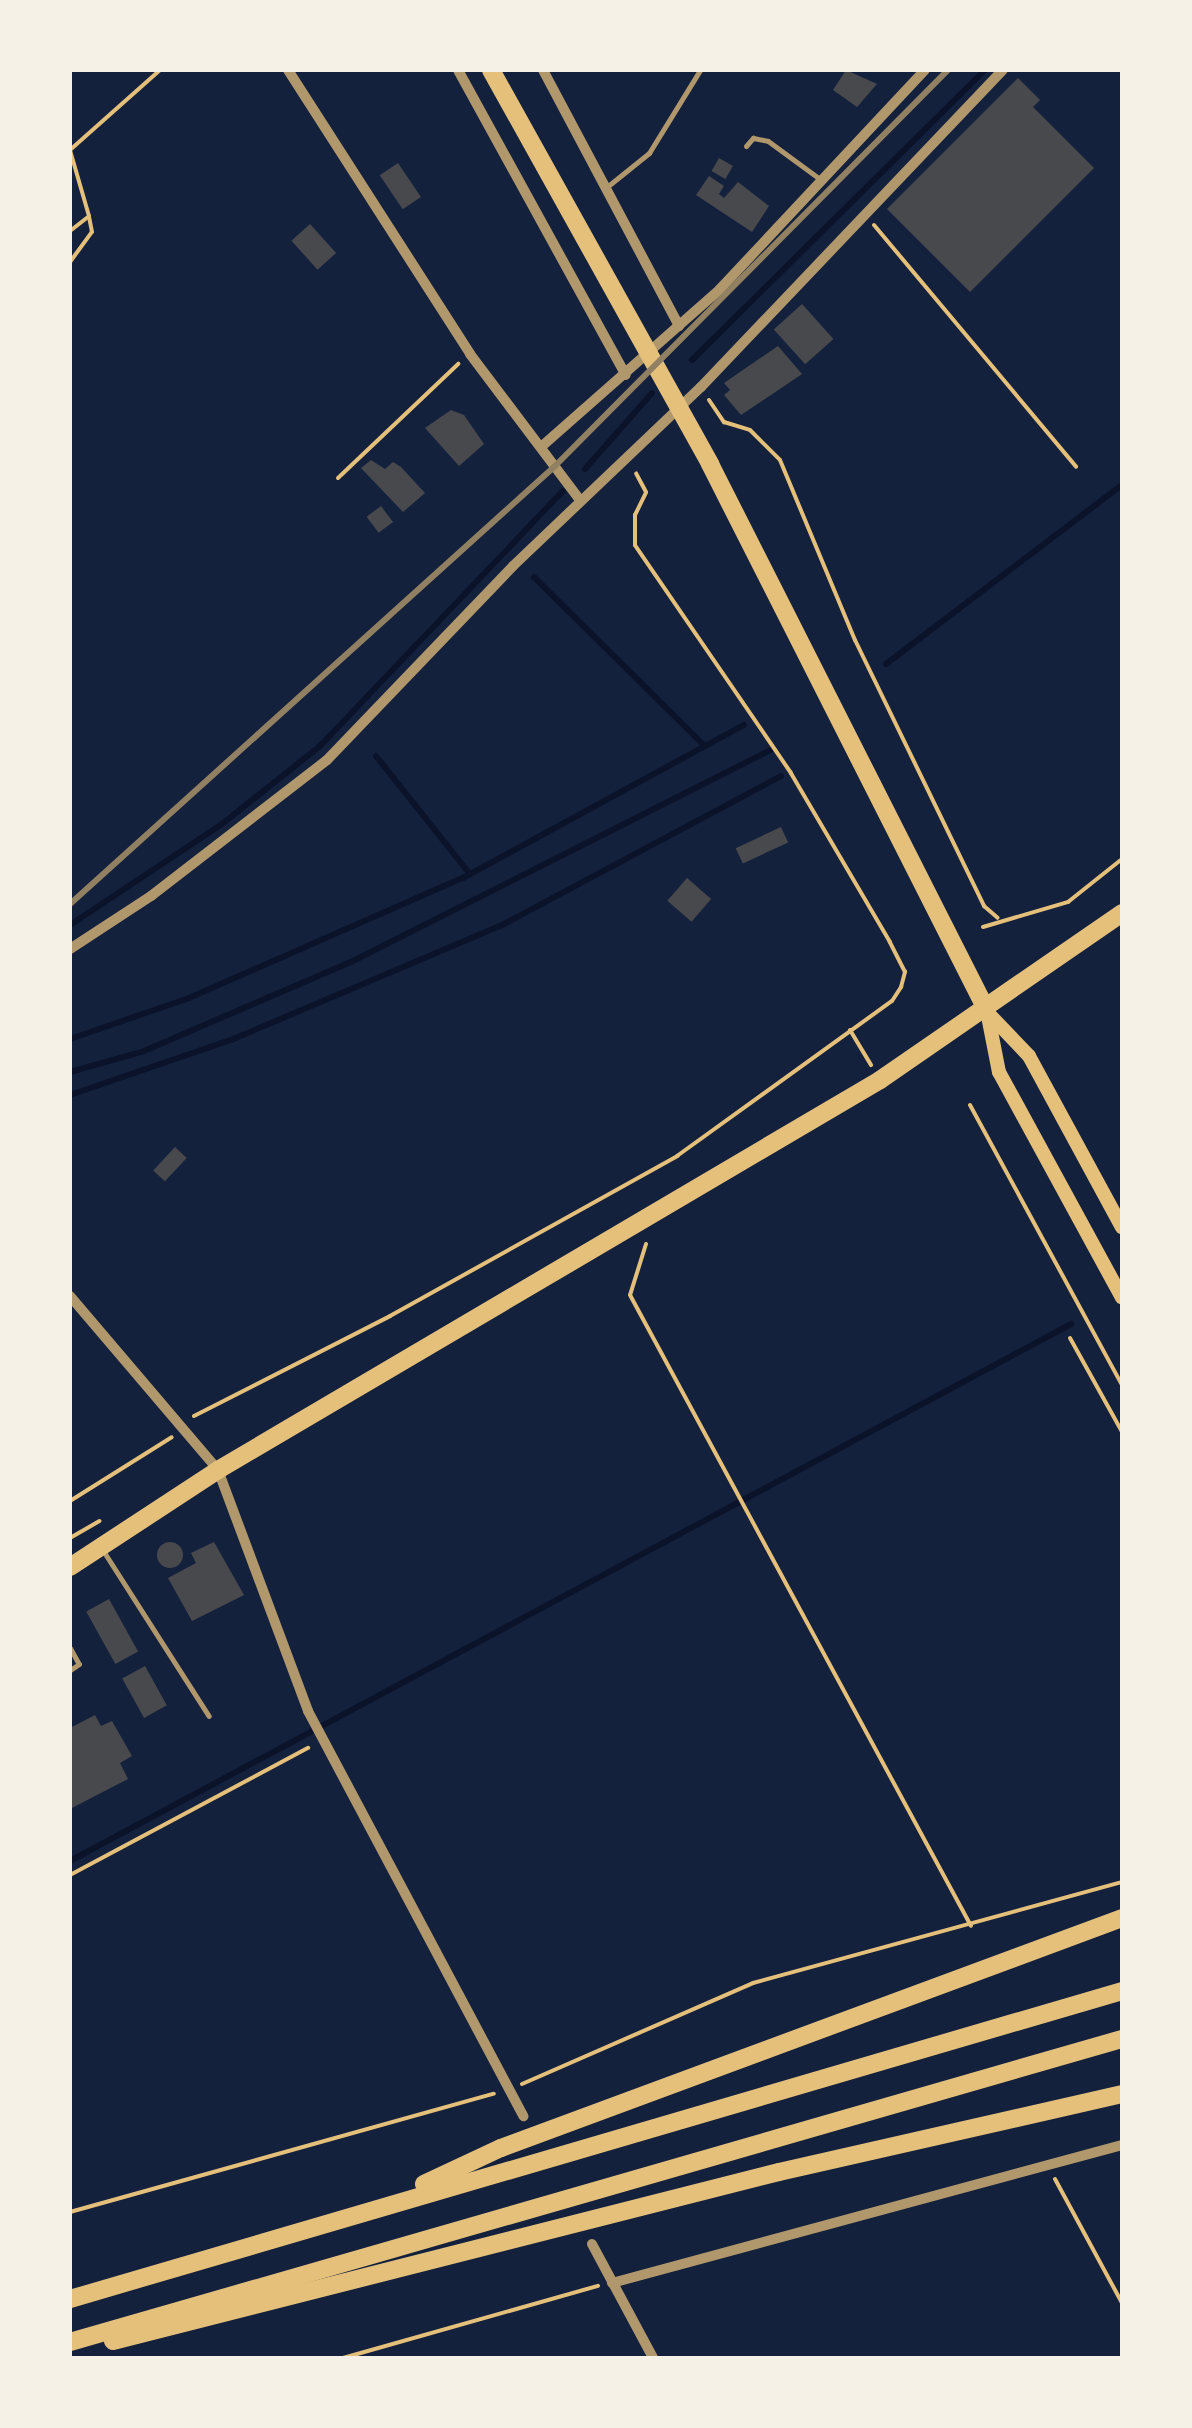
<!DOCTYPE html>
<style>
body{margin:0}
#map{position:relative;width:1192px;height:2428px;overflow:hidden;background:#14213d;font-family:"Nunito Sans",sans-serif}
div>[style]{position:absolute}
.stream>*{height:6px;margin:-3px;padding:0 3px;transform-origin:3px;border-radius:3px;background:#0b132b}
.building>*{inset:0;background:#48494c;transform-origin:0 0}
.round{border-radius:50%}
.path>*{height:4px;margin:-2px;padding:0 2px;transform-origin:2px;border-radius:2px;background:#e5c07b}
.service>*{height:5px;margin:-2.5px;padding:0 2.5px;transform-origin:2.5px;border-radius:2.5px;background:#b1986c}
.minor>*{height:10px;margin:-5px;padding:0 5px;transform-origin:5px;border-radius:5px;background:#b1986c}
.secondary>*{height:14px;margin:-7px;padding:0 7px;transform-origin:7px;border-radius:7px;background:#e5c07b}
.trunk>*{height:18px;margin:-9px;padding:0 9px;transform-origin:9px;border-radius:9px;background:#e5c07b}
.motorway>*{height:18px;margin:-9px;padding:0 9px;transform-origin:9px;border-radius:9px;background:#e5c07b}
.rail>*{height:6px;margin:-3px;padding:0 3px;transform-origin:3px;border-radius:3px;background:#918062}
span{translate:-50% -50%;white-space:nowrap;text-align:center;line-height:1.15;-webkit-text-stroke:9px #f6f1e7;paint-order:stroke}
.frame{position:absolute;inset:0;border:72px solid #f6f1e7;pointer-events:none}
</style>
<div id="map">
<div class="stream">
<i style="left:692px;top:360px;width:412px;rotate:-44.7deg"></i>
<i style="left:585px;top:469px;width:101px;rotate:-48.6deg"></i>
<i style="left:534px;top:577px;width:240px;rotate:44.7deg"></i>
<i style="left:886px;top:664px;width:296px;rotate:-37.2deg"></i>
<i style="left:376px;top:756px;width:151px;rotate:51.5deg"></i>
<i style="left:70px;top:925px;width:182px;rotate:-33.6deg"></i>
<i style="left:222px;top:824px;width:125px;rotate:-38.5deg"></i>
<i style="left:320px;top:746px;width:352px;rotate:-46.4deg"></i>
<i style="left:70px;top:1039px;width:126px;rotate:-19deg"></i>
<i style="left:189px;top:998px;width:299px;rotate:-23.7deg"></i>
<i style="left:463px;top:878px;width:320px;rotate:-28.6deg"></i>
<i style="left:70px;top:1072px;width:77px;rotate:-15.8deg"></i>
<i style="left:144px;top:1051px;width:225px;rotate:-23.3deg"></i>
<i style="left:351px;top:962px;width:470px;rotate:-26.8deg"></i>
<i style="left:70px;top:1095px;width:170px;rotate:-18.9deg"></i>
<i style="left:231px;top:1040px;width:297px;rotate:-23deg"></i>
<i style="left:504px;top:924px;width:314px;rotate:-28.1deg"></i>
<i style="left:70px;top:1861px;width:1136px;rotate:-28.21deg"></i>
</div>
<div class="building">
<i style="clip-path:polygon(846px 70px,877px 84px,857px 107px,833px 90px)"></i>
<i style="clip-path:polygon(1018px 78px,1040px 100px,1033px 107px,1094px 168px,970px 292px,887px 209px)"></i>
<i style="left:719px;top:158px;width:16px;height:15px;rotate:30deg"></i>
<i style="left:398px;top:163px;width:41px;height:22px;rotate:56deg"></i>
<i style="clip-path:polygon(709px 176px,724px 186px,719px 194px,724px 198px,738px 182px,769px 206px,752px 232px,696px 195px)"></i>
<i style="left:310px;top:224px;width:39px;height:25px;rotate:48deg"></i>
<i style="left:802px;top:304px;width:47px;height:38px;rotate:48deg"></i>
<i style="clip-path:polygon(778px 346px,802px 374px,741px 415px,724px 395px,730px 390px,724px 383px)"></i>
<i style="clip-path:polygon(451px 410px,464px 415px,484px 444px,459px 466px,425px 428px)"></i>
<i style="clip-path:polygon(371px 460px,385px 469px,393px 462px,401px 467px,425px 493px,403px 512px,361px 468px)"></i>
<i style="left:381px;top:506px;width:20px;height:18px;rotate:53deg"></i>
<i style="left:781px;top:827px;width:17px;height:50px;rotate:65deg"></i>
<i style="left:687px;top:878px;width:32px;height:30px;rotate:41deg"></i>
<i style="left:175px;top:1147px;width:16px;height:32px;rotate:43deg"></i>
<i style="clip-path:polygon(214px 1542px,244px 1595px,192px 1621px,168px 1578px,196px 1563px,191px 1553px)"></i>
<i class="round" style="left:157px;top:1542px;width:26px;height:26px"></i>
<i style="left:109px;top:1599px;width:60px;height:26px;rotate:61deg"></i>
<i style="left:145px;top:1666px;width:45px;height:26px;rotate:61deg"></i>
<i style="clip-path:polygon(95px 1715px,101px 1726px,112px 1721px,132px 1756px,120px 1763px,128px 1779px,70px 1809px,70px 1728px)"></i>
</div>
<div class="path">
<i style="left:874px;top:225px;width:315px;rotate:50.1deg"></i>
<i style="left:70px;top:231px;width:24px;rotate:-38deg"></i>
<i style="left:89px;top:216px;width:69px;rotate:-106.1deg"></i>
<i style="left:70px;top:150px;width:120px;rotate:-41.6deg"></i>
<i style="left:70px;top:262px;width:37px;rotate:-54deg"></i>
<i style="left:92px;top:232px;width:16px;rotate:-101deg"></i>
<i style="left:709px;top:400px;width:27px;rotate:56deg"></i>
<i style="left:724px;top:422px;width:27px;rotate:17deg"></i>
<i style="left:750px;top:430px;width:42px;rotate:45deg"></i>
<i style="left:780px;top:460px;width:195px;rotate:67.4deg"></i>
<i style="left:855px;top:640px;width:296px;rotate:64.1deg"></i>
<i style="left:984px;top:906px;width:18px;rotate:41deg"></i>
<i style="left:338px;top:478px;width:166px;rotate:-43.5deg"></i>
<i style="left:983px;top:927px;width:89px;rotate:-16.4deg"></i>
<i style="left:1068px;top:902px;width:69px;rotate:-38.5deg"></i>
<i style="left:850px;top:1030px;width:41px;rotate:59deg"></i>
<i style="left:970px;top:1105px;width:319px;rotate:61.5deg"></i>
<i style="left:646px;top:1244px;width:53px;rotate:107.4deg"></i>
<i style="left:630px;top:1295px;width:717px;rotate:61.61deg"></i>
<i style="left:1070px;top:1338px;width:107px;rotate:61deg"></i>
<i style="left:194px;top:1416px;width:220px;rotate:-27deg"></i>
<i style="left:390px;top:1316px;width:329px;rotate:-29.1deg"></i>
<i style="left:677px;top:1156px;width:265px;rotate:-35.8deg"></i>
<i style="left:892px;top:1001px;width:17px;rotate:-57deg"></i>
<i style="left:901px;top:987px;width:16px;rotate:-75deg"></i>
<i style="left:905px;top:972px;width:34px;rotate:-117deg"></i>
<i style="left:890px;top:942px;width:196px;rotate:-120.4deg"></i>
<i style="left:791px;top:773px;width:276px;rotate:-124.4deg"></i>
<i style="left:635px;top:545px;width:30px;rotate:-90deg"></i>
<i style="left:635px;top:515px;width:25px;rotate:-64deg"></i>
<i style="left:646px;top:492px;width:21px;rotate:-118deg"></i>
<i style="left:70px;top:1501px;width:120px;rotate:-32.1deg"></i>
<i style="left:70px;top:1538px;width:34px;rotate:-30deg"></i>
<i style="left:70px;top:1875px;width:270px;rotate:-28.1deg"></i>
<i style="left:522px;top:2084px;width:252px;rotate:-23.6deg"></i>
<i style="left:753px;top:1983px;width:383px;rotate:-15.3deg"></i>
<i style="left:1055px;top:2179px;width:141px;rotate:61.6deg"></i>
<i style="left:70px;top:2212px;width:440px;rotate:-15.6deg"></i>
<i style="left:343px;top:2358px;width:265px;rotate:-15.8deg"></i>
</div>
<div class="service">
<i style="left:746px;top:146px;width:11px;rotate:-49deg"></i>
<i style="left:753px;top:138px;width:15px;rotate:11deg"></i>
<i style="left:768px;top:141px;width:66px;rotate:36.3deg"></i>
<i style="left:608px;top:186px;width:53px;rotate:-38.8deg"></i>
<i style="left:649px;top:153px;width:97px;rotate:-58.4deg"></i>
<i style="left:102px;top:1549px;width:198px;rotate:57.4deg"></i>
<i style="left:70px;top:1648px;width:18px;rotate:61deg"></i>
<i style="left:79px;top:1664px;width:11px;rotate:146deg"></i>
</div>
<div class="minor">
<i style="left:288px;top:70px;width:337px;rotate:57.3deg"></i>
<i style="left:470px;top:354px;width:183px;rotate:53deg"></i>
<i style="left:458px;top:70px;width:348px;rotate:61.2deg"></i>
<i style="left:543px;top:70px;width:290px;rotate:62deg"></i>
<i style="left:541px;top:447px;width:239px;rotate:-41.4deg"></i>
<i style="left:720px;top:289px;width:300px;rotate:-46.9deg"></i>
<i style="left:70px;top:949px;width:97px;rotate:-33.2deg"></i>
<i style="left:151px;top:896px;width:222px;rotate:-37.7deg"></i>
<i style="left:327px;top:760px;width:269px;rotate:-46.2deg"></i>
<i style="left:513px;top:566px;width:260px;rotate:-43.6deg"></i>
<i style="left:701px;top:387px;width:438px;rotate:-46.4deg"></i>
<i style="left:70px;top:1296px;width:228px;rotate:49.6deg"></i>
<i style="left:218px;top:1470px;width:257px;rotate:69.5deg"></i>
<i style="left:308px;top:1711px;width:459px;rotate:62deg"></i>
<i style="left:592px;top:2244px;width:129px;rotate:61.8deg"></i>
<i style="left:612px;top:2283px;width:528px;rotate:-15.14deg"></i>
</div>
<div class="secondary">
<i style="left:987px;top:1011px;width:62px;rotate:78.9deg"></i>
<i style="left:999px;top:1072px;width:257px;rotate:61.4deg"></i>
<i style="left:987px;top:1012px;width:61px;rotate:46.3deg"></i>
<i style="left:1029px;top:1056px;width:195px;rotate:61.5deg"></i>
</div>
<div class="trunk">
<i style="left:491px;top:70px;width:451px;rotate:60.9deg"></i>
<i style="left:710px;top:464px;width:613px;rotate:63.14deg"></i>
<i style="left:70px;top:1567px;width:177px;rotate:-33.2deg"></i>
<i style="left:218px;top:1470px;width:768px;rotate:-30.5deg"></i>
<i style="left:880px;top:1080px;width:294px;rotate:-34.6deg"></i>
</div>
<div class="motorway">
<i style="left:424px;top:2184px;width:85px;rotate:-25.1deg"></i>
<i style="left:501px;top:2148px;width:662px;rotate:-20.32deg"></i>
<i style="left:70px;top:2299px;width:1096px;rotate:-16.32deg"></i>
<i style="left:113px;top:2341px;width:687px;rotate:-14.24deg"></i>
<i style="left:779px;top:2172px;width:352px;rotate:-12.8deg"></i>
<i style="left:70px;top:2342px;width:1095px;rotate:-16.07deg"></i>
</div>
<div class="rail">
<i style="left:70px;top:904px;width:654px;rotate:-42.08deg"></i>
<i style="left:555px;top:466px;width:558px;rotate:-45.22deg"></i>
</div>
<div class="frame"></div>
</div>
